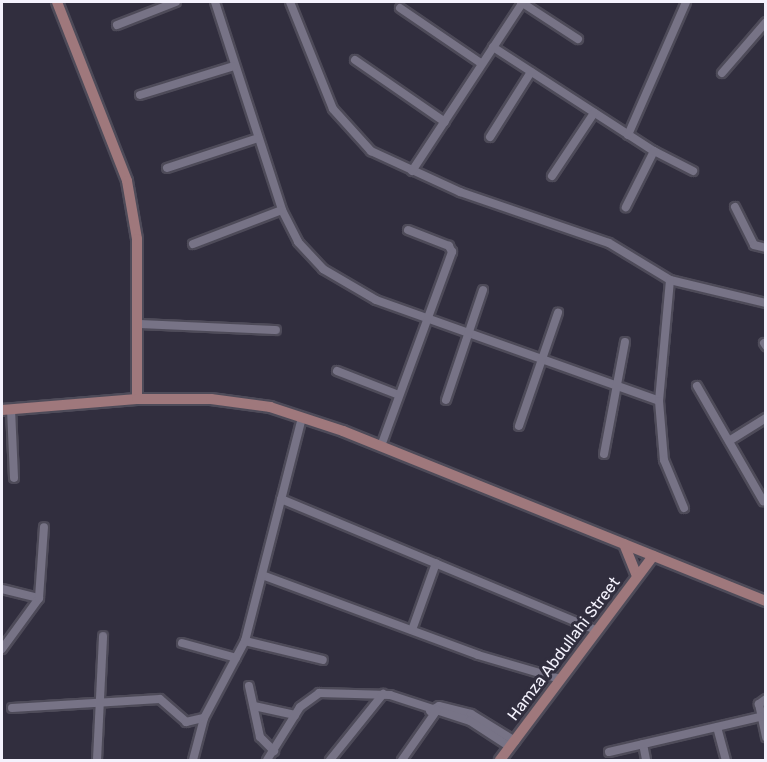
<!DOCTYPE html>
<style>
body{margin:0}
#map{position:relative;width:767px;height:762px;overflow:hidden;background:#312e3e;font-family:Rubik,sans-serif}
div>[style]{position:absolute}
.roads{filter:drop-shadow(2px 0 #4e4b59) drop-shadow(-2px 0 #4e4b59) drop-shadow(0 2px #4e4b59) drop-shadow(0 -2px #4e4b59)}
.street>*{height:8px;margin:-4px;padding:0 4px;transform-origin:4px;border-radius:4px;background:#777386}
.secondary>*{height:10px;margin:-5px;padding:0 5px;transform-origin:5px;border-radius:5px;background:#9f787c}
span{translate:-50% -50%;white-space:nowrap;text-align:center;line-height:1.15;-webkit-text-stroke:6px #312e3e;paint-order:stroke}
.street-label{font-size:16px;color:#f4f2fd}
.frame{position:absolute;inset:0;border:3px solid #f4f2fd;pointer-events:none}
</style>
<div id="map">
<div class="roads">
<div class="street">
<i style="left:215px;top:2px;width:219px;rotate:72.1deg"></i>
<i style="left:282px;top:210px;width:36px;rotate:63deg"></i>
<i style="left:298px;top:242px;width:37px;rotate:47deg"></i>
<i style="left:323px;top:269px;width:61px;rotate:30.3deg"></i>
<i style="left:376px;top:300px;width:300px;rotate:19.6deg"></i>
<i style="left:290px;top:2px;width:115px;rotate:68.1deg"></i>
<i style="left:333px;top:109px;width:57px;rotate:47.9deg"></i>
<i style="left:371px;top:151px;width:98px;rotate:24.7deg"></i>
<i style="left:460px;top:192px;width:157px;rotate:18.9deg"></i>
<i style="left:609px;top:243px;width:71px;rotate:31.2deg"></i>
<i style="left:670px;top:280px;width:99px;rotate:13.5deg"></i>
<i style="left:521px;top:2px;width:68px;rotate:33deg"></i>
<i style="left:400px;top:8px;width:99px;rotate:34.3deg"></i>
<i style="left:117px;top:25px;width:63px;rotate:-21.3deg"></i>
<i style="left:493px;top:47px;width:192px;rotate:32.9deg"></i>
<i style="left:654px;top:151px;width:63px;rotate:116.6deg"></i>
<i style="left:355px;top:60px;width:109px;rotate:34.6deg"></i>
<i style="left:722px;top:73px;width:67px;rotate:-49.2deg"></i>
<i style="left:140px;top:95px;width:98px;rotate:-17.1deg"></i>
<i style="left:628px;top:135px;width:145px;rotate:-66.4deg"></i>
<i style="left:490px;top:137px;width:77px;rotate:-57.8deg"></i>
<i style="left:654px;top:151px;width:44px;rotate:27.1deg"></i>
<i style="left:167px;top:168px;width:96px;rotate:-18.2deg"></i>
<i style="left:412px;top:171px;width:202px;rotate:-56.7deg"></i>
<i style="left:552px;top:176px;width:76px;rotate:-56.3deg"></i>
<i style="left:735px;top:207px;width:42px;rotate:63.4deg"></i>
<i style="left:754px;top:245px;width:12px;rotate:14deg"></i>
<i style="left:193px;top:244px;width:95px;rotate:-20.9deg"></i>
<i style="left:670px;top:280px;width:121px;rotate:95.2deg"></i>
<i style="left:659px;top:401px;width:59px;rotate:85.2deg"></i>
<i style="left:664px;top:460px;width:52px;rotate:67.4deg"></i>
<i style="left:138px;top:324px;width:138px;rotate:2.5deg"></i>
<i style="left:764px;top:343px;width:4px;rotate:56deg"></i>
<i style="left:337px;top:371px;width:66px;rotate:21.2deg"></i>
<i style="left:697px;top:386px;width:133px;rotate:60.1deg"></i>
<i style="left:446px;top:400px;width:116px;rotate:-71.4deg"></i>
<i style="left:11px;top:409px;width:69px;rotate:87.5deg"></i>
<i style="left:519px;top:426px;width:120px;rotate:-71deg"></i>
<i style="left:729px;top:441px;width:44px;rotate:-31.9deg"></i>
<i style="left:381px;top:446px;width:207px;rotate:-69.9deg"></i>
<i style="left:452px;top:252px;width:7px;rotate:-117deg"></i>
<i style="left:449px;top:246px;width:44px;rotate:-158.7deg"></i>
<i style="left:604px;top:454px;width:114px;rotate:-79.4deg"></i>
<i style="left:281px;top:499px;width:340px;rotate:22.6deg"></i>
<i style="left:262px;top:575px;width:230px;rotate:20.3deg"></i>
<i style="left:478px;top:655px;width:85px;rotate:16.3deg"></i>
<i style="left:2px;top:589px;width:38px;rotate:14deg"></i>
<i style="left:412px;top:630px;width:71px;rotate:-70.3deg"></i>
<i style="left:245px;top:641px;width:80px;rotate:13.7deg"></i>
<i style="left:182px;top:643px;width:56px;rotate:15.5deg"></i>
<i style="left:2px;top:649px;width:63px;rotate:-54deg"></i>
<i style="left:39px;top:598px;width:71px;rotate:-86deg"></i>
<i style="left:249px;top:686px;width:52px;rotate:77.8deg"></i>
<i style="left:260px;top:737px;width:20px;rotate:45deg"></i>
<i style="left:766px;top:699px;width:9px;rotate:144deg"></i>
<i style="left:759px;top:704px;width:34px;rotate:78deg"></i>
<i style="left:254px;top:706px;width:42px;rotate:12.4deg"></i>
<i style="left:12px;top:708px;width:148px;rotate:-3.5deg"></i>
<i style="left:160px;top:699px;width:35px;rotate:41deg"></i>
<i style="left:186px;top:722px;width:18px;rotate:-13deg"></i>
<i style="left:430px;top:711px;width:10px;rotate:-29deg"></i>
<i style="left:439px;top:706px;width:33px;rotate:14deg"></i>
<i style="left:471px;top:714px;width:52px;rotate:31.5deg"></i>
<i style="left:717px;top:727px;width:34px;rotate:75deg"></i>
<i style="left:643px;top:744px;width:16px;rotate:79deg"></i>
<i style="left:609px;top:752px;width:155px;rotate:-13.1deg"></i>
<i style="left:97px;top:760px;width:124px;rotate:-87.2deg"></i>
<i style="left:193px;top:760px;width:43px;rotate:-75.3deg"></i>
<i style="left:204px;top:718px;width:87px;rotate:-62deg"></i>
<i style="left:245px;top:641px;width:231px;rotate:-75.7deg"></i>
<i style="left:267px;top:760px;width:62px;rotate:-58.1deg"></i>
<i style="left:300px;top:707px;width:24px;rotate:-36deg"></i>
<i style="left:319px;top:693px;width:71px;rotate:1.6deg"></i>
<i style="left:390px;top:695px;width:84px;rotate:18deg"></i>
<i style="left:470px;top:721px;width:48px;rotate:33deg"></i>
<i style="left:330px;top:760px;width:85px;rotate:-51.2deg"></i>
<i style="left:402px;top:760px;width:61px;rotate:-55deg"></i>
</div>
<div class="secondary">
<i style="left:57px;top:2px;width:192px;rotate:68.6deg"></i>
<i style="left:127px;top:181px;width:59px;rotate:80.2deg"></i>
<i style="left:137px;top:239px;width:160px;rotate:90deg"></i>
<i style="left:2px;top:410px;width:135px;rotate:-4.7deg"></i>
<i style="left:137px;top:399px;width:74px"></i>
<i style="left:211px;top:399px;width:60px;rotate:7.7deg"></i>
<i style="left:270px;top:407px;width:77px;rotate:18.2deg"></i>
<i style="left:343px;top:431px;width:456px;rotate:21.9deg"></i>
<i style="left:624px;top:544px;width:35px;rotate:68deg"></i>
<i style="left:500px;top:760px;width:255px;rotate:-53.1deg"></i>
</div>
</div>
<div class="street-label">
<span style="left:564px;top:649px;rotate:-53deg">Hamza Abdullahi Street</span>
</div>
<div class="frame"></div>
</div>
